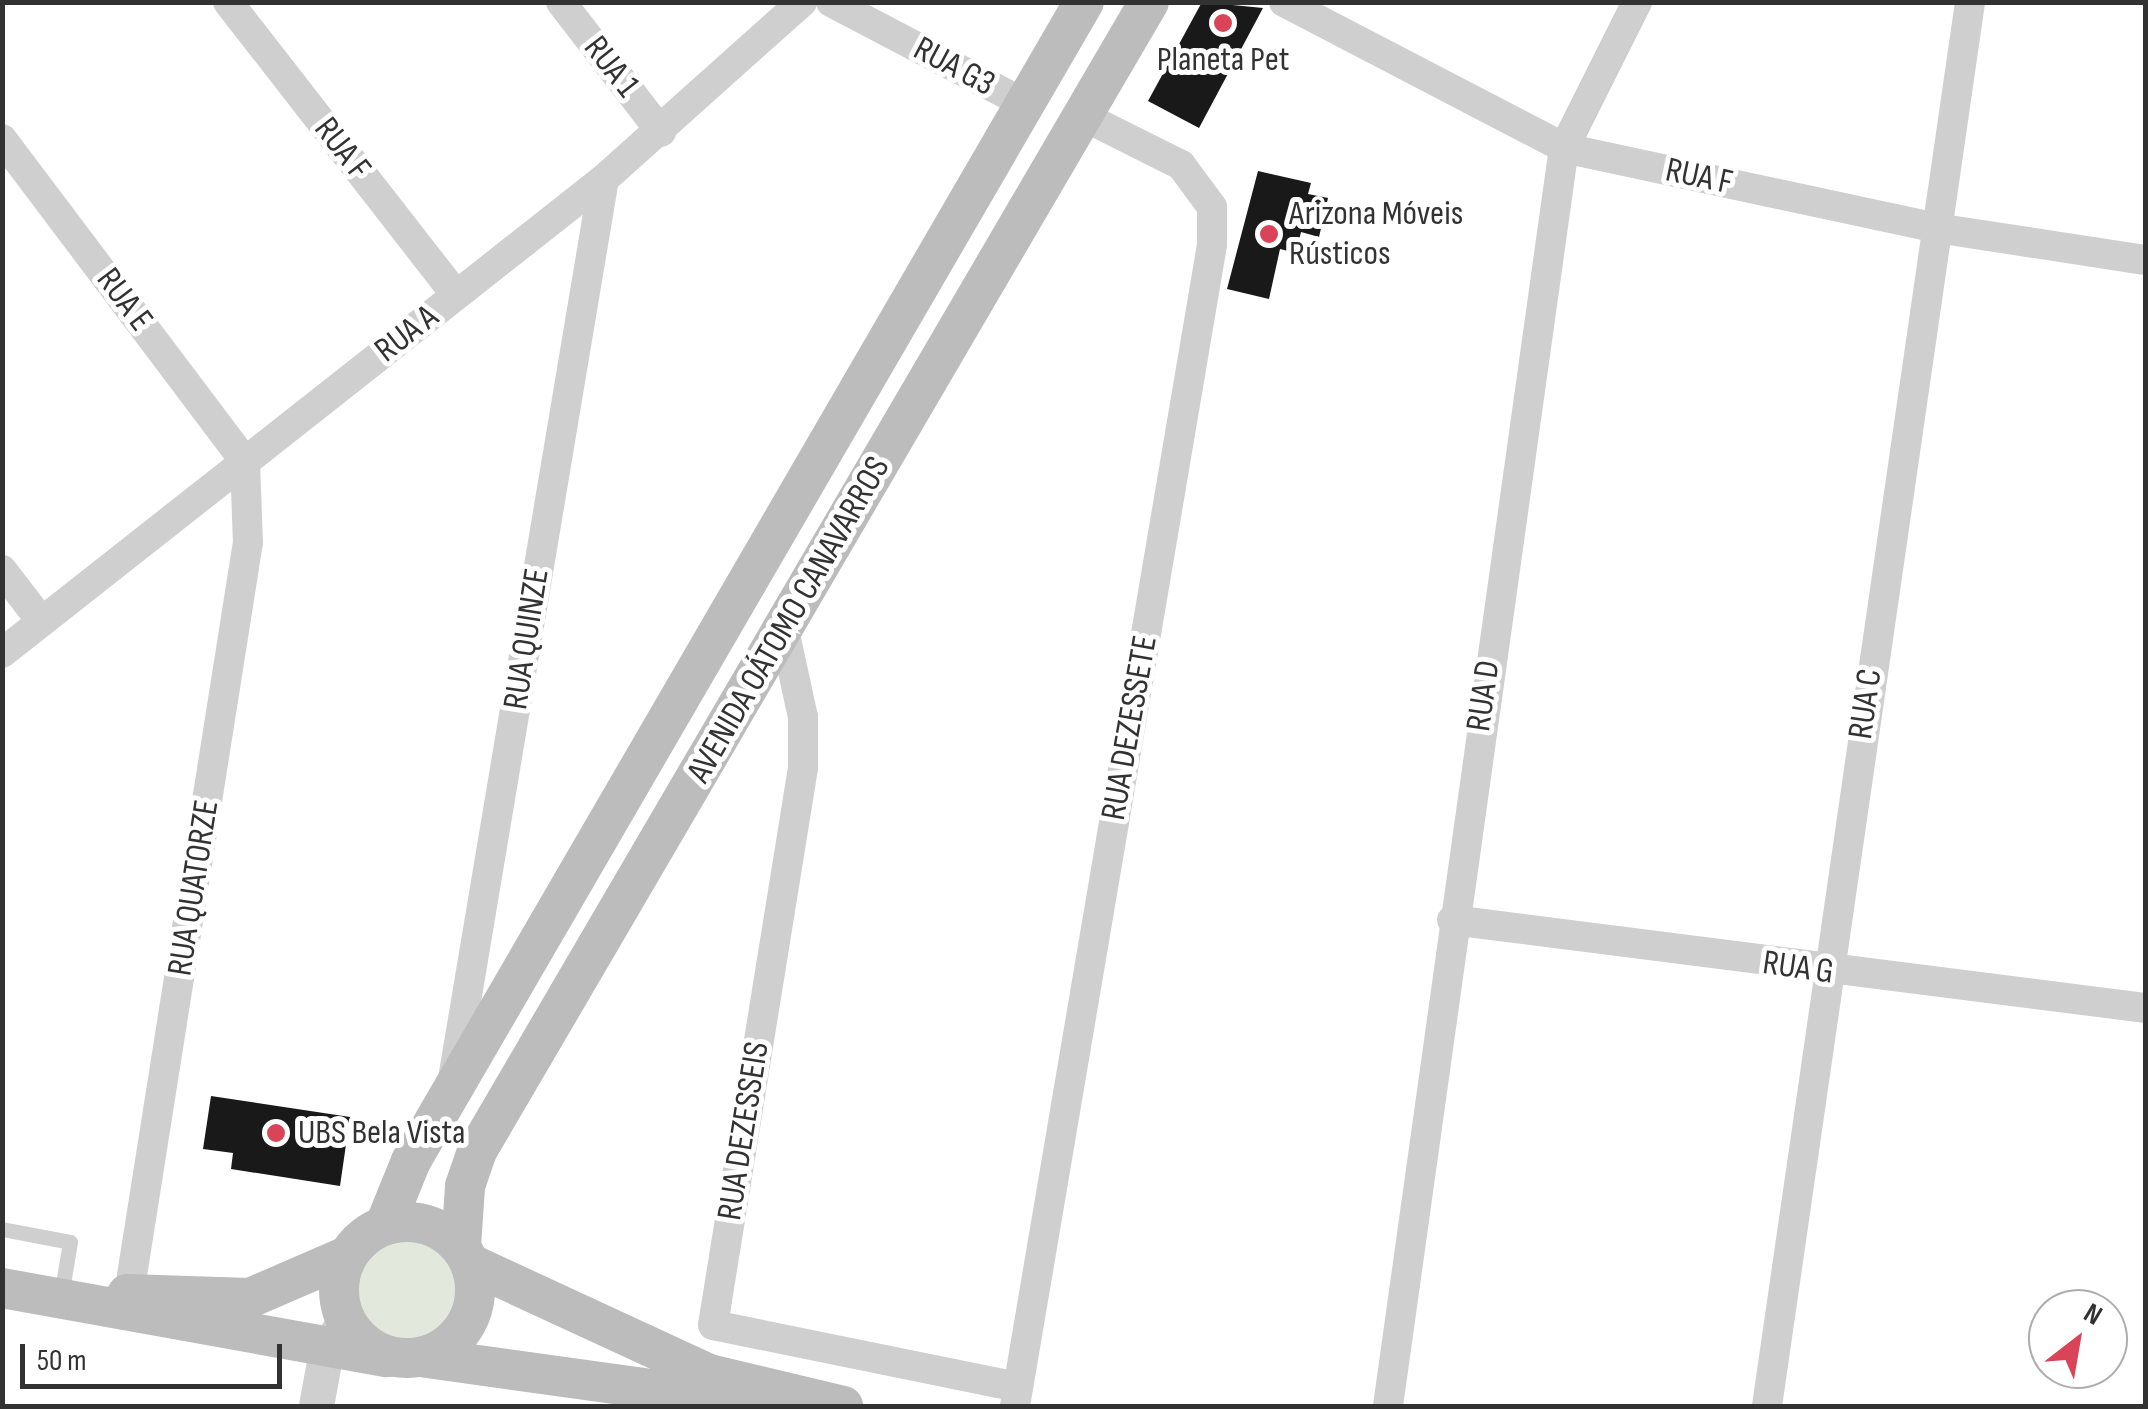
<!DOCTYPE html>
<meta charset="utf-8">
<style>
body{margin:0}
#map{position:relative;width:2148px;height:1409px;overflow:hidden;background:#fff;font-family:"Sofia Sans Condensed",sans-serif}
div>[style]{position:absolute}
.green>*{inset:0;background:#e3e8dc}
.round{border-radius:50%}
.building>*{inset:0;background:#191919}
.service>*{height:15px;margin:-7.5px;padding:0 7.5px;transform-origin:7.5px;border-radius:7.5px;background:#cfcfcf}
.minor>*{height:30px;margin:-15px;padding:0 15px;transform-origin:15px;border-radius:15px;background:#cfcfcf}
.tertiary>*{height:35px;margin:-17.5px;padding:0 17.5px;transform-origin:17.5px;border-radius:17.5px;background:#cfcfcf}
.secondary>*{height:40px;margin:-20px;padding:0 20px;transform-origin:20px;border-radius:20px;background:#bcbcbc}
.secondary>.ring{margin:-20px;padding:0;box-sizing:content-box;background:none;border:40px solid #bcbcbc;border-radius:50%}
.dots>*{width:28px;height:28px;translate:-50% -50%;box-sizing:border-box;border:5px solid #fff;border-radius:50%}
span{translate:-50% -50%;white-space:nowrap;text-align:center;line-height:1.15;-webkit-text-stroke:10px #fff;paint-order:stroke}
.poi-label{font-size:35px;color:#323232}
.left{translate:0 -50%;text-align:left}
.street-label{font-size:35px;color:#323232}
.frame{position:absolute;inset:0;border:5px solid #323232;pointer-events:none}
.north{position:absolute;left:2028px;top:1289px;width:100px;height:100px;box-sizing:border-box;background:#fff;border:2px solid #adadad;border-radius:50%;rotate:31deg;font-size:28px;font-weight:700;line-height:40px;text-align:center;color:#323232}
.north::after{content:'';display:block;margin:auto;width:35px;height:45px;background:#d94458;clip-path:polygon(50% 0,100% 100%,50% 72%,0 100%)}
.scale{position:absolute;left:20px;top:1344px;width:262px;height:45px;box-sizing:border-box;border:5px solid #323232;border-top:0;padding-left:12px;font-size:30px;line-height:35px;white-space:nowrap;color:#323232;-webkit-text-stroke:8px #fff;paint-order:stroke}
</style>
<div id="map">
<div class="green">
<i class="round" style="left:358px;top:1238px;width:102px;height:102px"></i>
</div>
<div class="building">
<i style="clip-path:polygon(1202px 2px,1263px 8px,1199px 128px,1148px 101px)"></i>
<i style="clip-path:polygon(1258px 171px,1311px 183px,1308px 194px,1328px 198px,1319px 237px,1301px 232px,1296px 253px,1280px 249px,1269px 299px,1227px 289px)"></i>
<i style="clip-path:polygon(211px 1096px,350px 1117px,340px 1186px,231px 1169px,233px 1153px,203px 1149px)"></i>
</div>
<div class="service">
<i style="left:2px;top:1229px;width:69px;rotate:10.8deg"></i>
<i style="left:70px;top:1242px;width:55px;rotate:99.5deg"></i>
</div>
<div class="minor">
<i style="left:228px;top:2px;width:371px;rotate:52.1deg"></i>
<i style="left:561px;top:2px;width:164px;rotate:52.4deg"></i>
<i style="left:831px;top:2px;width:219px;rotate:27.7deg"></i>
<i style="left:1284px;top:2px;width:316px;rotate:27.5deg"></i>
<i style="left:1564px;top:148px;width:381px;rotate:12.1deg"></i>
<i style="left:1936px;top:228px;width:212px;rotate:8.7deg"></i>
<i style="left:2px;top:139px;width:404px;rotate:53deg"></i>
<i style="left:245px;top:462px;width:80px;rotate:87.9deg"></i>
<i style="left:248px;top:542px;width:781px;rotate:98.99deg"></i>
<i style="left:2px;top:570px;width:61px;rotate:52.4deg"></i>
<i style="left:784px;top:630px;width:89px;rotate:77.7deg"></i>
<i style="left:803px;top:717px;width:51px;rotate:90deg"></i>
<i style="left:803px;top:768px;width:564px;rotate:99.18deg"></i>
<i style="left:713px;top:1325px;width:311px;rotate:11.5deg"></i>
<i style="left:2px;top:653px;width:766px;rotate:-38.22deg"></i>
<i style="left:604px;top:179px;width:266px;rotate:-41.8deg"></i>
<i style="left:1452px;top:920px;width:700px;rotate:7.23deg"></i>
<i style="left:454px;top:1073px;width:906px;rotate:-80.48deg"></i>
<i style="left:1015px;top:1406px;width:1178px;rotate:-80.37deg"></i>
<i style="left:1212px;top:245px;width:38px;rotate:-90deg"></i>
<i style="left:1212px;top:207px;width:52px;rotate:-126.4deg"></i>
<i style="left:1181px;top:165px;width:107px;rotate:-153.4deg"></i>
<i style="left:1388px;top:1406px;width:1270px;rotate:-82.04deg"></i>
<i style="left:1564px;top:148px;width:163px;rotate:-63.4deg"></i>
<i style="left:1767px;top:1406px;width:1419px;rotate:-81.77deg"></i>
</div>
<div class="tertiary">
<i style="left:316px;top:1406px;width:56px;rotate:-79.7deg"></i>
<i style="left:326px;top:1351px;width:37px;rotate:-59deg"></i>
</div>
<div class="secondary">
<i class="ring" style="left:339px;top:1222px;width:96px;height:96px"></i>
<i style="left:385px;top:1225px;width:69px;rotate:-67.9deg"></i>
<i style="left:411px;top:1161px;width:1340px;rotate:-59.86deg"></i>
<i style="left:461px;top:1247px;width:61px;rotate:-86.2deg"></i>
<i style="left:465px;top:1186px;width:37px;rotate:-71deg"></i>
<i style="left:477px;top:1151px;width:1331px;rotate:-59.68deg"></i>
<i style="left:471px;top:1264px;width:262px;rotate:24.8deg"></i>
<i style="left:709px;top:1374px;width:138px;rotate:13.4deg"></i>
<i style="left:2px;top:1288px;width:391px;rotate:10.2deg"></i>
<i style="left:127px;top:1294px;width:123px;rotate:1.9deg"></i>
<i style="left:250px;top:1298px;width:106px;rotate:-23.4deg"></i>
<i style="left:420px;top:1357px;width:321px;rotate:7.9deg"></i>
</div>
<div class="dots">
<i style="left:1223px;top:23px;background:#d94458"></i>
<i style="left:1269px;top:234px;background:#d94458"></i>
<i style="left:276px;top:1133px;background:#d94458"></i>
</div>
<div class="poi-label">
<span style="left:1223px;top:60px">Planeta Pet</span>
<span class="left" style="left:1289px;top:234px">Arizona Móveis<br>Rústicos</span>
<span class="left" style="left:298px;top:1133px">UBS Bela Vista</span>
</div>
<div class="street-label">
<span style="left:611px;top:67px;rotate:52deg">RUA 1</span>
<span style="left:954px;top:67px;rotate:28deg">RUA G3</span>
<span style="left:342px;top:149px;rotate:52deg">RUA F</span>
<span style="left:1699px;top:177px;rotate:12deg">RUA F</span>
<span style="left:124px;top:300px;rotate:53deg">RUA E</span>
<span style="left:407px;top:334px;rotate:-38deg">RUA A</span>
<span style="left:789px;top:620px;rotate:-60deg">AVENIDA OÁTOMO CANAVARROS</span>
<span style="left:527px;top:639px;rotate:-81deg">RUA QUINZE</span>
<span style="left:1484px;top:696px;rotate:-82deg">RUA D</span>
<span style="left:1866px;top:704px;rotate:-82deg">RUA C</span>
<span style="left:1130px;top:728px;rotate:-80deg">RUA DEZESSETE</span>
<span style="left:194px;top:888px;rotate:-81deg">RUA QUATORZE</span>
<span style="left:1798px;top:968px;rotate:8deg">RUA G</span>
<span style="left:744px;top:1131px;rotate:-81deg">RUA DEZESSEIS</span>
</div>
<div class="frame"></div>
<div class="north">N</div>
<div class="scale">50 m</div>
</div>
